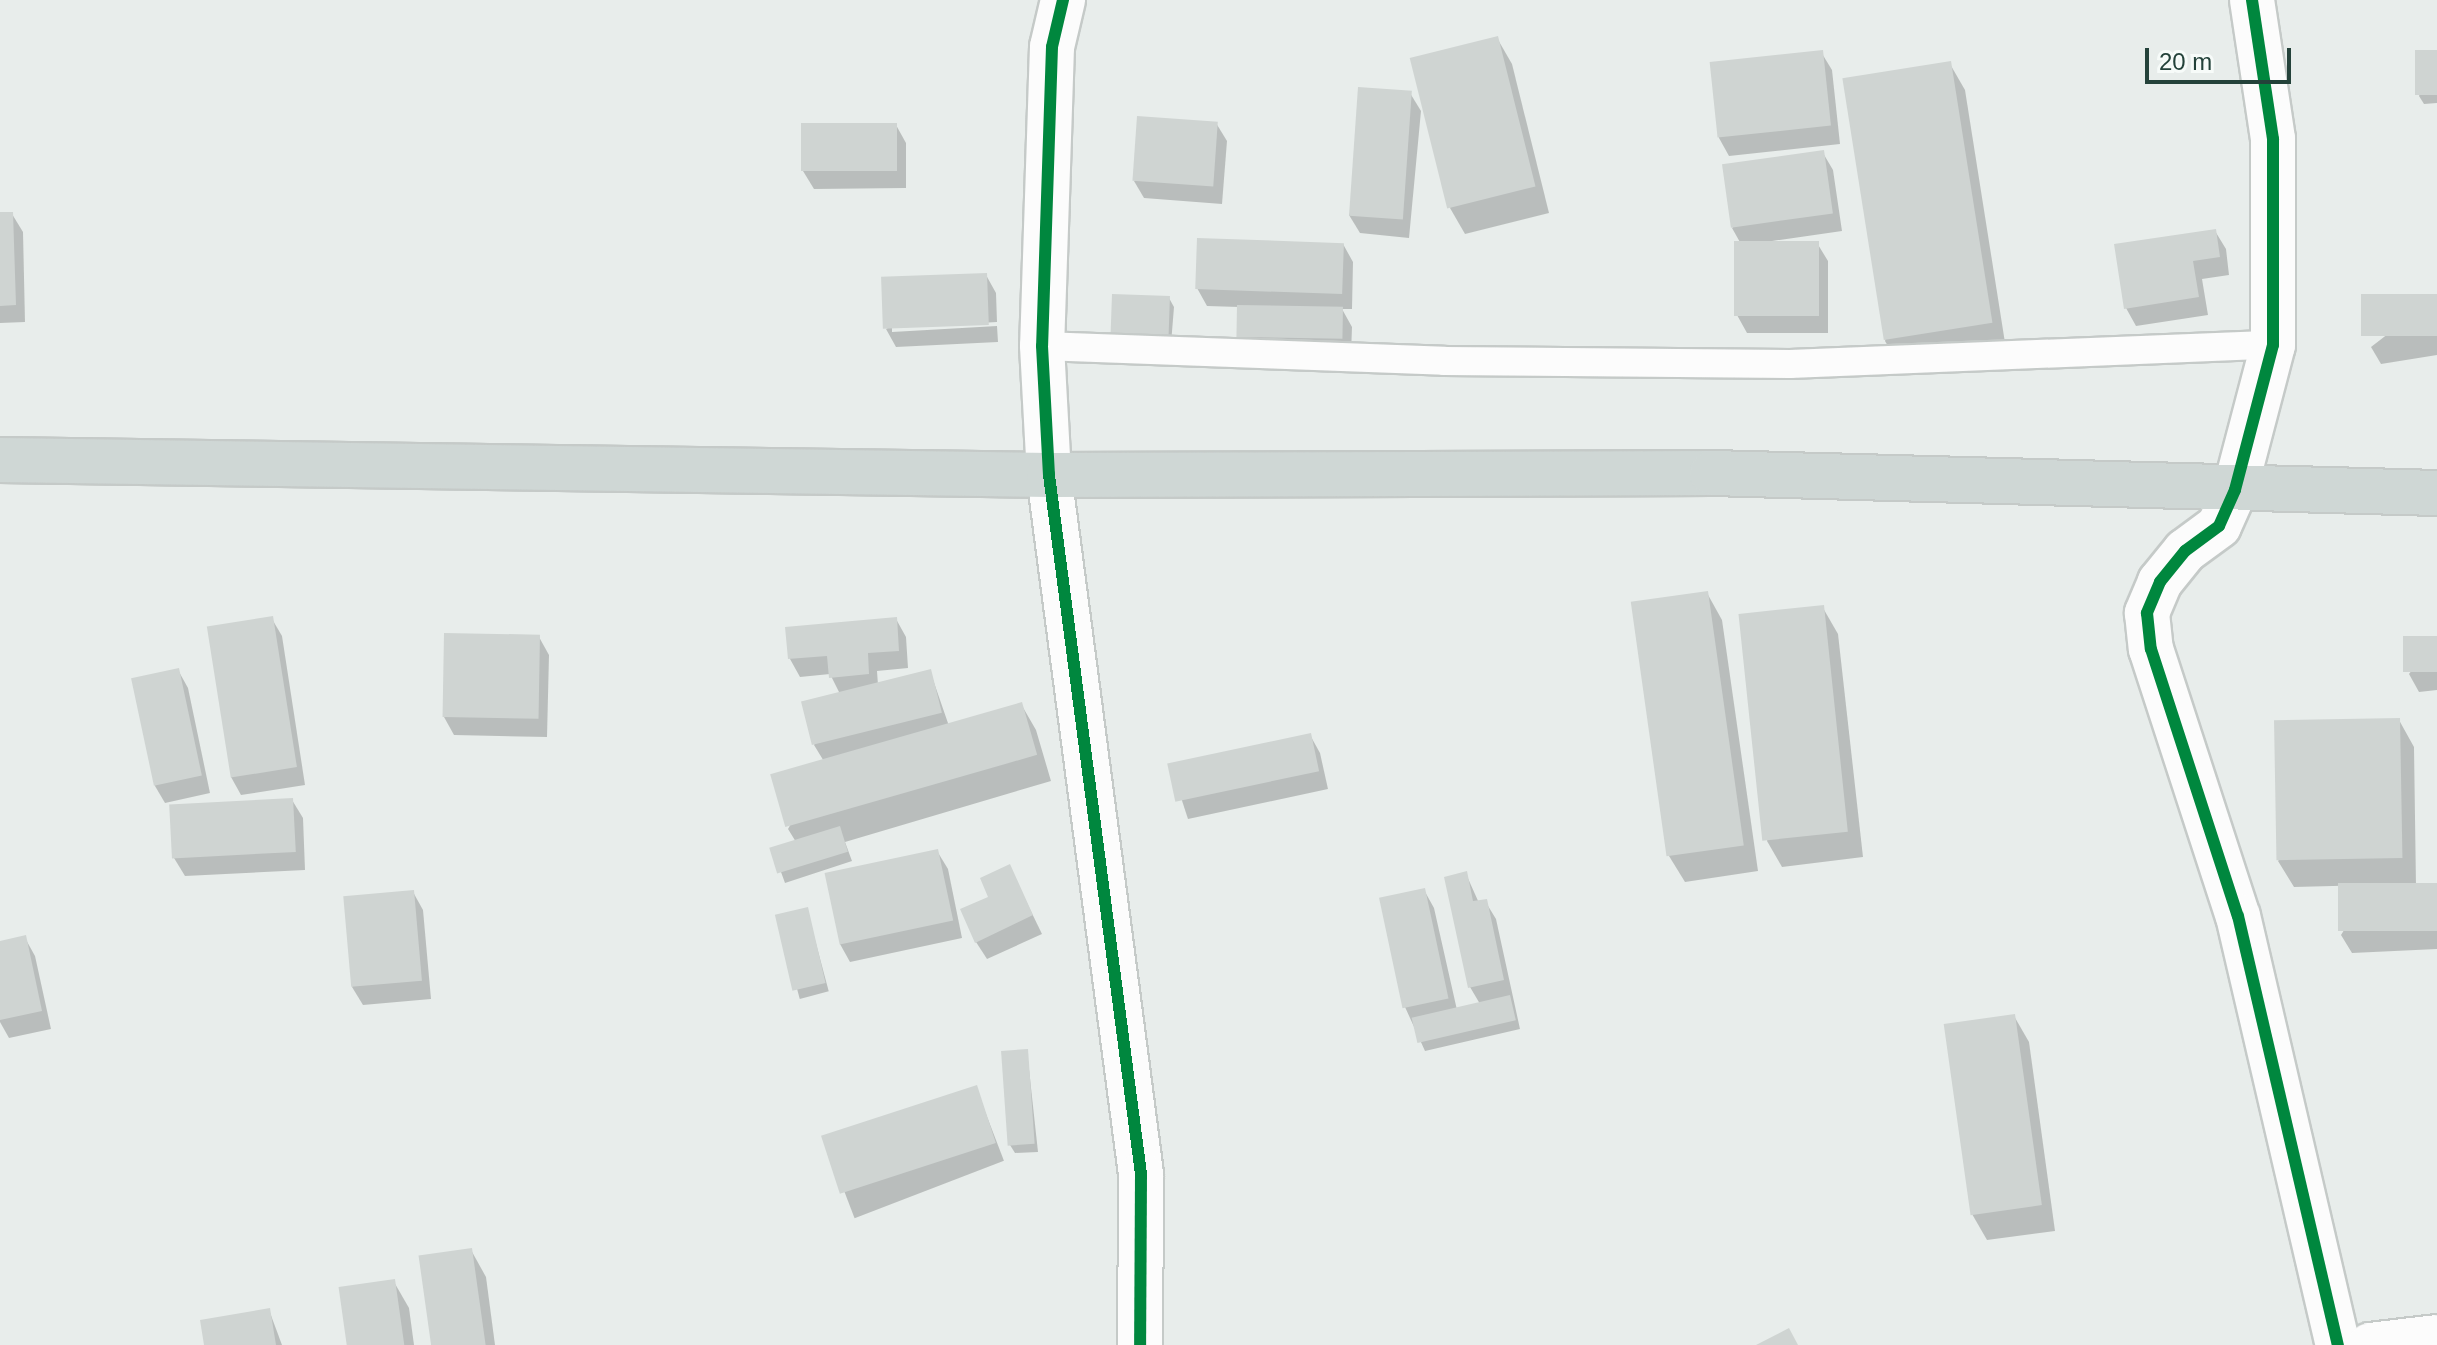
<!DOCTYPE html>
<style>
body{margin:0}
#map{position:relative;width:2437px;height:1345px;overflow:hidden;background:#e8edeb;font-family:Helvetica,sans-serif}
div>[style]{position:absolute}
.shadow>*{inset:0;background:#0003;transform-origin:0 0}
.building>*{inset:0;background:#cfd4d2;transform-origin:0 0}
.roads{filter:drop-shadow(2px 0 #c5cac8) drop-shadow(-2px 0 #c5cac8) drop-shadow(0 2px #c5cac8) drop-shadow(0 -2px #c5cac8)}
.service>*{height:28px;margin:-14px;padding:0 14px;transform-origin:14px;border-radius:14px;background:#fcfcfc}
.minor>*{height:44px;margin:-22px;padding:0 22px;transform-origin:22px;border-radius:22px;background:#fcfcfc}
.primary>*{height:44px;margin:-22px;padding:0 22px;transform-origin:22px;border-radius:22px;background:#cfd7d5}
.cycleway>*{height:12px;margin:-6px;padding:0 6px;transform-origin:6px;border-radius:6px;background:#00873e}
span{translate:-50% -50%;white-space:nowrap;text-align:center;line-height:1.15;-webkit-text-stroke:6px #f7fbf9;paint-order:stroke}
.scale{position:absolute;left:2145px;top:48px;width:146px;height:36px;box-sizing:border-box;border:4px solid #24423a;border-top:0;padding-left:10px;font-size:24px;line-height:28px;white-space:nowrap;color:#24423a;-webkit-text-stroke:6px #f7fbf9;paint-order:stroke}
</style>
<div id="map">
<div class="shadow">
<i style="clip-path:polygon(1497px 38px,1512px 64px,1549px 213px,1465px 234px,1450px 208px)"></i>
<i style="clip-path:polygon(1821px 52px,1832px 70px,1840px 144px,1729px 156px,1719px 138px,1712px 63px)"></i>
<i style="clip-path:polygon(2437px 52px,2437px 103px,2424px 104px,2419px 96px)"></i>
<i style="clip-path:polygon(1950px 64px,1965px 90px,2006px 349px,1900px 367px,1885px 341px)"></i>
<i style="clip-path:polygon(1410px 93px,1421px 111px,1409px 238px,1360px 233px,1349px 215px)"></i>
<i style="clip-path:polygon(1216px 123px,1227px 141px,1222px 204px,1144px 198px,1134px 181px)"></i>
<i style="clip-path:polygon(896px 125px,906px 143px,906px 188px,814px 189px,803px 171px)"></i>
<i style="clip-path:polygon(1823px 153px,1833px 170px,1842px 231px,1772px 241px,1817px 243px,1828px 261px,1828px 333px,1747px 333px,1737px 315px,1741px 244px,1732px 228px)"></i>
<i style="clip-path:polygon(0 214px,12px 214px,23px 232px,25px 322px,0 323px)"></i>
<i style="clip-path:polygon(2215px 231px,2226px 249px,2229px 275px,2202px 279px,2208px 315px,2136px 326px,2126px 308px)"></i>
<i style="clip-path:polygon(1343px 244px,1353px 262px,1352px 309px,1342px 309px,1352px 327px,1351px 355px,1249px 354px,1239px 336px,1239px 307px,1207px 306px,1197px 288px)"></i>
<i style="clip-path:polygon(986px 275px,996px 293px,997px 322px,892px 328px,892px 332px,997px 326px,998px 342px,896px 347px,886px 329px)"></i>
<i style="clip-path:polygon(2437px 296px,2437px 355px,2381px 364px,2371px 347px)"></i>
<i style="clip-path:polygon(1169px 298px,1174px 307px,1171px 344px,1116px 342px,1111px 333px)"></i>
<i style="clip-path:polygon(1707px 593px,1722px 620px,1758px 871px,1685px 882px,1669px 856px)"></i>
<i style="clip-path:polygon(1823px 608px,1838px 634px,1863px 857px,1782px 867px,1767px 841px)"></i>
<i style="clip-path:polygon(272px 619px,282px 636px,305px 785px,241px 795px,231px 777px)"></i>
<i style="clip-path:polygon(896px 619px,906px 637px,908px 668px,877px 671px,878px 685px,930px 671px,949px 726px,1021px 704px,1036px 730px,1051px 781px,845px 842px,852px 861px,785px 883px,773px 850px,796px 842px,788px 829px,825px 763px,814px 745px,840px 694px,830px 674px,800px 677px,790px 659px,787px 629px)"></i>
<i style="clip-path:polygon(539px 637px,549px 655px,547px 737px,454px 735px,444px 717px)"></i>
<i style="clip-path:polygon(2437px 638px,2437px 690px,2419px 692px,2409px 674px)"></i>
<i style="clip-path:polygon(178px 670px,188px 688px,210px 793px,165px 803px,155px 786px)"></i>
<i style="clip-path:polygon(2399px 720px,2414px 747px,2416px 886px,2437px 885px,2437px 949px,2352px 953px,2341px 935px,2372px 885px,2294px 887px,2278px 861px)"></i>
<i style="clip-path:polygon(1310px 735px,1320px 753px,1328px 789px,1188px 819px,1171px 767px)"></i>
<i style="clip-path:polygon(292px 800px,303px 818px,305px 870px,185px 876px,174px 858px)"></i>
<i style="clip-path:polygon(937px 851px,948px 869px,962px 938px,850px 962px,840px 944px)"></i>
<i style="clip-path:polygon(1009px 866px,1042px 934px,987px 959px,976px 942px,991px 898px)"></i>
<i style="clip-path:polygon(1466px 874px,1479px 903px,1485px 901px,1496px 919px,1520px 1029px,1425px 1051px,1405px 1007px,1424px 890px,1434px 908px,1457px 1010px,1480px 1004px,1470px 987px)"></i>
<i style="clip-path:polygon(413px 892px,423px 910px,431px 999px,363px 1005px,352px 987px)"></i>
<i style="left:807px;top:910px;width:84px;height:30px;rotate:75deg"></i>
<i style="clip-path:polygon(25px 938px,35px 956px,51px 1029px,9px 1038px,0 1022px,0 943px)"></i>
<i style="clip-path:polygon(2014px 1016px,2029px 1042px,2055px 1231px,1987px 1240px,1972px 1214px)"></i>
<i style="clip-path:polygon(1027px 1051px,1038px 1152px,1015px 1153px,1010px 1145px)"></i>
<i style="left:976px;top:1088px;width:78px;height:160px;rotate:69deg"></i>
<i style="clip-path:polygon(471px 1250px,486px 1277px,495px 1345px,433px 1345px)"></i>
<i style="clip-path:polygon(394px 1282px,409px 1308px,414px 1345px,349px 1345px)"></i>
<i style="clip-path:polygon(269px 1310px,282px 1345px,206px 1345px)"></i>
</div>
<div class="building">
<i style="left:1498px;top:36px;width:155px;height:91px;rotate:76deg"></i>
<i style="left:1823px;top:50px;width:76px;height:114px;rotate:84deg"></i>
<i style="left:2437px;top:50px;width:45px;height:22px;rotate:90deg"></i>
<i style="left:1951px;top:61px;width:265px;height:110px;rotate:81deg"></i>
<i style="left:1358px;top:87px;width:54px;height:129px;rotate:4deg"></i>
<i style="left:1137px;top:116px;width:81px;height:65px;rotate:4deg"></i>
<i style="left:801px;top:123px;width:96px;height:48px"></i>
<i style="left:1824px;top:150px;width:64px;height:103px;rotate:82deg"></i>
<i style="clip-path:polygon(0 212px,13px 212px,16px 305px,0 306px)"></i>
<i style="clip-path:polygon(2216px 229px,2220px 257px,2193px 261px,2199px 297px,2124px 309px,2114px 244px)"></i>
<i style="left:1197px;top:238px;width:147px;height:51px;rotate:2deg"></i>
<i style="left:1819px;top:241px;width:75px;height:85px;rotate:90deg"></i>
<i style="left:987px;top:273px;width:52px;height:106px;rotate:88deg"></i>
<i style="left:1112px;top:294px;width:58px;height:40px;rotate:2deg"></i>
<i style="left:2437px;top:294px;width:42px;height:76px;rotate:90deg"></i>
<i style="left:1237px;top:305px;width:106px;height:32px;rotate:1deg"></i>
<i style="left:1708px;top:591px;width:257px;height:78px;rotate:82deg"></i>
<i style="left:1824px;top:605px;width:228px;height:86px;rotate:84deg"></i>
<i style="left:273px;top:616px;width:153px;height:67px;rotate:81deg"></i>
<i style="clip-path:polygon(897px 617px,899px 651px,868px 653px,869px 674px,829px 678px,827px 656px,788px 659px,785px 627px)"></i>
<i style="left:444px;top:633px;width:96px;height:84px;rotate:1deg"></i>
<i style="left:2437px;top:636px;width:36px;height:34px;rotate:90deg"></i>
<i style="left:179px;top:668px;width:110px;height:49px;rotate:78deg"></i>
<i style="left:931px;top:669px;width:45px;height:134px;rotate:76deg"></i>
<i style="left:1022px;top:702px;width:55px;height:262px;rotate:74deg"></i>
<i style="left:2400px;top:718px;width:140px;height:126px;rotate:89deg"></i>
<i style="left:1311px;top:733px;width:39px;height:147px;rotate:78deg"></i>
<i style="left:293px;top:798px;width:54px;height:124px;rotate:87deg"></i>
<i style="left:840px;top:826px;width:27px;height:74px;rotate:73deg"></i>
<i style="left:938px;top:849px;width:73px;height:116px;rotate:78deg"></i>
<i style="clip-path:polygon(1010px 864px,1033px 915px,975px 943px,960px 909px,988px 897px,980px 878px)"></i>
<i style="clip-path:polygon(1467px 871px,1473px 901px,1487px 899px,1504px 980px,1468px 988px,1444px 877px)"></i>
<i style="left:2437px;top:883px;width:48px;height:99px;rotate:90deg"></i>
<i style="left:1425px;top:888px;width:113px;height:47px;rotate:78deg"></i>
<i style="left:414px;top:890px;width:91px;height:71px;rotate:85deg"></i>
<i style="left:808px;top:907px;width:78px;height:34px;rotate:77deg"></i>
<i style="clip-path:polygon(26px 935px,42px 1011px,0 1020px,0 941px)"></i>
<i style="left:1510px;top:995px;width:26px;height:101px;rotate:77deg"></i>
<i style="left:2015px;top:1014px;width:193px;height:72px;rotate:82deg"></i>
<i style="left:1028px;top:1049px;width:95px;height:27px;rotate:86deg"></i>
<i style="left:977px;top:1085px;width:61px;height:164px;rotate:72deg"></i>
<i style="left:472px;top:1248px;width:98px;height:54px;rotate:82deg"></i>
<i style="left:395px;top:1279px;width:67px;height:57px;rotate:82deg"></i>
<i style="clip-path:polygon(270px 1308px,276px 1345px,204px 1345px,200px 1320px)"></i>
<i style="clip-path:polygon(1789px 1328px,1798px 1345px,1756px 1345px)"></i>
</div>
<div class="roads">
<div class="service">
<i style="left:1042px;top:346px;width:402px;rotate:2.1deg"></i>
<i style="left:1444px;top:361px;width:346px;rotate:0.5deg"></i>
<i style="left:1790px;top:364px;width:483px;rotate:-2.3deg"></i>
</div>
<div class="minor">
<i style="left:1063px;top:0;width:48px;rotate:103.2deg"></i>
<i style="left:1052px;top:47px;width:299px;rotate:91.9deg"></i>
<i style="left:1042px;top:346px;width:129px;rotate:86.9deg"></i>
<i style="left:1049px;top:475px;width:705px;rotate:82.5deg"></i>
<i style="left:1141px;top:1174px;width:171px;rotate:90.3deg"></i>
<i style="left:2252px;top:0;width:141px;rotate:81.4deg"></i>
<i style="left:2273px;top:139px;width:206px;rotate:90deg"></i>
<i style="left:2273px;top:345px;width:150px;rotate:104.7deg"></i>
<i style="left:2235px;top:490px;width:39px;rotate:114deg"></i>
<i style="left:2219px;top:526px;width:42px;rotate:143.7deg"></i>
<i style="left:2185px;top:551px;width:40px;rotate:129deg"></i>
<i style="left:2160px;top:582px;width:34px;rotate:113deg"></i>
<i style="left:2147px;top:613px;width:36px;rotate:84deg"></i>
<i style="left:2151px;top:649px;width:281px;rotate:72deg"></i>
<i style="left:2238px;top:916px;width:441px;rotate:76.9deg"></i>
<i style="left:2370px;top:1345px;width:67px;rotate:-6.8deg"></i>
</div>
<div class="primary">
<i style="left:0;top:460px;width:1049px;rotate:0.82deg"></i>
<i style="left:1049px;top:475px;width:663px;rotate:-0.17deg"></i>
<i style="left:1712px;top:473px;width:725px;rotate:1.58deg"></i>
</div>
</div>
<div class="cycleway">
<i style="left:1063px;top:0;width:48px;rotate:103.2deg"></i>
<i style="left:1052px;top:47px;width:299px;rotate:91.9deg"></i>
<i style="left:1042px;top:346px;width:129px;rotate:86.9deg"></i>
<i style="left:1049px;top:475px;width:705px;rotate:82.5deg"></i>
<i style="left:1141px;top:1174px;width:171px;rotate:90.3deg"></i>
<i style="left:2252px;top:0;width:141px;rotate:81.4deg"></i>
<i style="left:2273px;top:139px;width:206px;rotate:90deg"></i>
<i style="left:2273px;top:345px;width:150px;rotate:104.7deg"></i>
<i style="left:2235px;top:490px;width:39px;rotate:114deg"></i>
<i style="left:2219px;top:526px;width:42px;rotate:143.7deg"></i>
<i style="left:2185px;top:551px;width:40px;rotate:129deg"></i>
<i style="left:2160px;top:582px;width:34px;rotate:113deg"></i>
<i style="left:2147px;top:613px;width:36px;rotate:84deg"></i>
<i style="left:2151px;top:649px;width:281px;rotate:72deg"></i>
<i style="left:2238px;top:916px;width:441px;rotate:76.9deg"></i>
</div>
<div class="scale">20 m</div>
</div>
